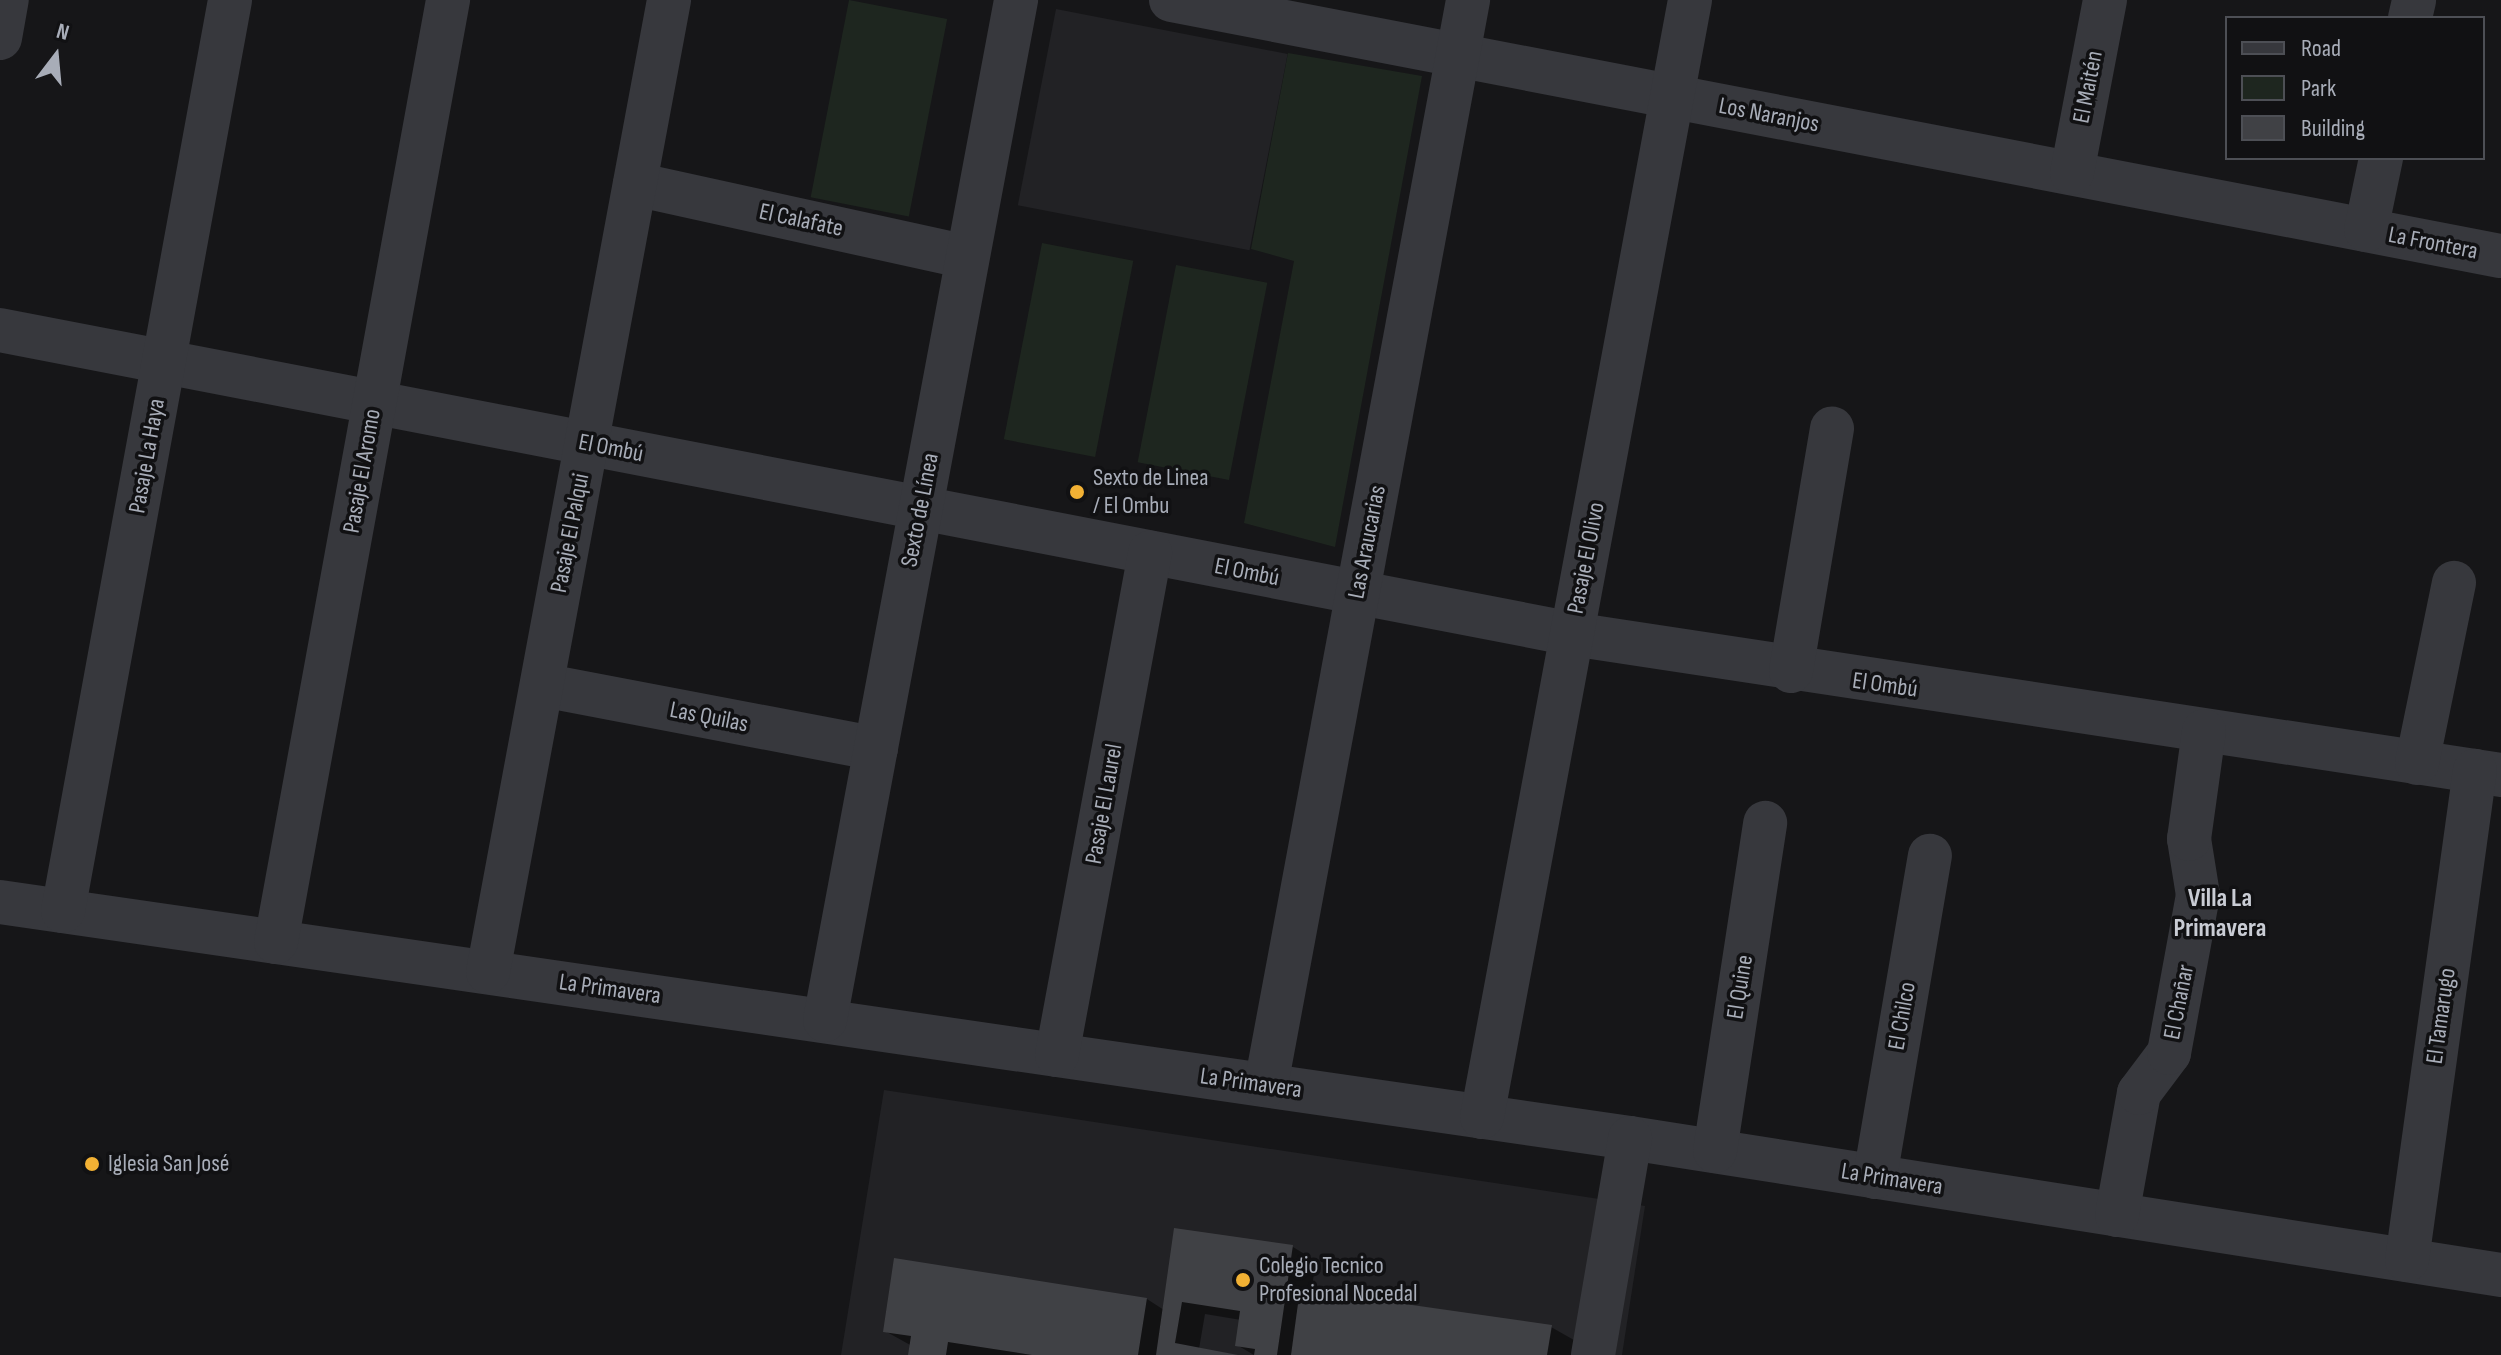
<!DOCTYPE html>
<meta charset="utf-8">
<style>
body{margin:0}
#map{position:relative;width:2501px;height:1355px;overflow:hidden;background:#161618;font-family:"Sofia Sans Condensed",sans-serif}
div>[style]{position:absolute}
.built>*{inset:0;background:#222225;transform-origin:0 0}
.green>*{inset:0;background:#1e261f;transform-origin:0 0}
.shadow>*{inset:0;background:#0007}
.building>*{inset:0;background:#404145}
.minor>*{height:44px;margin:-22px;padding:0 22px;transform-origin:22px;border-radius:22px;background:#37383d}
.dots>*{width:22px;height:22px;translate:-50% -50%;box-sizing:border-box;border:4px solid #111113;border-radius:50%}
span{translate:-50% -50%;white-space:nowrap;text-align:center;line-height:1.15;-webkit-text-stroke:7px #111113;paint-order:stroke}
.street-label{font-size:24px;color:#a8adb8}
.poi-label{font-size:24px;color:#a8adb8}
.left{translate:0 -50%;text-align:left}
.neighbourhood-label{font-size:26px;color:#c9ccd4;font-weight:700}
.legend{position:absolute;left:2225px;top:16px;width:260px;height:144px;box-sizing:border-box;background:#111113;border:2px solid #4d4f55;margin:0;padding:10px 14px;list-style:none;font-size:24px;color:#a8adb8}
.legend li{display:flex;align-items:center;gap:16px;height:40px}
.legend b{width:40px;border:2px solid #4d4f55}
.north{position:absolute;left:16px;top:16px;width:80px;height:80px;-webkit-text-stroke:6px #111113;paint-order:stroke;rotate:16deg;font-size:22px;font-weight:700;line-height:32px;text-align:center;color:#a8adb8}
.north::after{content:'';display:block;margin:auto;width:28px;height:36px;background:#a8adb8;clip-path:polygon(50% 0,100% 100%,50% 72%,0 100%)}
</style>
<div id="map">
<div class="built">
<i style="left:1056px;top:9px;width:236px;height:200px;rotate:11deg"></i>
<i style="clip-path:polygon(884px 1090px,1645px 1206px,1622px 1355px,841px 1355px)"></i>
</div>
<div class="green">
<i style="left:849px;top:0;width:100px;height:201px;rotate:11deg"></i>
<i style="clip-path:polygon(1288px 53px,1422px 76px,1335px 547px,1244px 523px,1294px 261px,1251px 249px)"></i>
<i style="left:1042px;top:243px;width:93px;height:200px;rotate:11deg"></i>
<i style="left:1176px;top:265px;width:93px;height:201px;rotate:11deg"></i>
</div>
<div class="shadow">
<i style="clip-path:polygon(1293px 1247px,1316px 1261px,1311px 1293px,1551px 1327px,1581px 1344px,1579px 1355px,1254px 1355px,1237px 1345px,1241px 1320px,1205px 1314px,1199px 1349px,1236px 1355px,910px 1355px,912px 1346px,885px 1331px,1147px 1299px,1164px 1310px)"></i>
</div>
<div class="building">
<i style="clip-path:polygon(1174px 1228px,1293px 1245px,1277px 1355px,1254px 1355px,1255px 1349px,1235px 1346px,1240px 1311px,1182px 1302px,1175px 1343px,1238px 1355px,1156px 1355px)"></i>
<i style="clip-path:polygon(894px 1258px,1147px 1298px,1138px 1355px,1032px 1355px,948px 1342px,946px 1355px,908px 1355px,911px 1336px,883px 1332px)"></i>
<i style="clip-path:polygon(1300px 1289px,1552px 1325px,1547px 1355px,1291px 1355px)"></i>
</div>
<div class="minor">
<i style="left:1171px;top:0;width:1354px;rotate:10.9deg"></i>
<i style="left:2410px;top:18px;width:18px;rotate:-77deg"></i>
<i style="left:0;top:38px;width:39px;rotate:-80deg"></i>
<i style="left:2072px;top:173px;width:176px;rotate:-79.2deg"></i>
<i style="left:635px;top:184px;width:340px;rotate:12.4deg"></i>
<i style="left:2366px;top:230px;width:74px;rotate:-78.2deg"></i>
<i style="left:0;top:330px;width:1601px;rotate:10.94deg"></i>
<i style="left:1572px;top:634px;width:940px;rotate:8.63deg"></i>
<i style="left:1791px;top:671px;width:246px;rotate:-80.4deg"></i>
<i style="left:542px;top:685px;width:340px;rotate:10.8deg"></i>
<i style="left:2417px;top:763px;width:184px;rotate:-78.4deg"></i>
<i style="left:0;top:902px;width:1647px;rotate:8.24deg"></i>
<i style="left:1630px;top:1138px;width:882px;rotate:8.94deg"></i>
<i style="left:63px;top:911px;width:926px;rotate:-79.61deg"></i>
<i style="left:276px;top:942px;width:958px;rotate:-79.65deg"></i>
<i style="left:488px;top:972px;width:989px;rotate:-79.45deg"></i>
<i style="left:825px;top:1020px;width:1038px;rotate:-79.39deg"></i>
<i style="left:1057px;top:1055px;width:511px;rotate:-79.5deg"></i>
<i style="left:1266px;top:1085px;width:1104px;rotate:-79.45deg"></i>
<i style="left:1482px;top:1117px;width:1136px;rotate:-79.45deg"></i>
<i style="left:1715px;top:1151px;width:332px;rotate:-81.3deg"></i>
<i style="left:1875px;top:1177px;width:326px;rotate:-80.3deg"></i>
<i style="left:2117px;top:1215px;width:124px;rotate:-79.8deg"></i>
<i style="left:2139px;top:1093px;width:50px;rotate:-53.1deg"></i>
<i style="left:2169px;top:1053px;width:161px;rotate:-79.6deg"></i>
<i style="left:2198px;top:895px;width:57px;rotate:-99.1deg"></i>
<i style="left:2189px;top:839px;width:109px;rotate:-82.1deg"></i>
<i style="left:2407px;top:1260px;width:494px;rotate:-82.1deg"></i>
<i style="left:1593px;top:1355px;width:220px;rotate:-80.3deg"></i>
</div>
<div class="dots">
<i style="left:1077px;top:492px;background:#f2b134"></i>
<i style="left:92px;top:1164px;background:#f2b134"></i>
<i style="left:1243px;top:1280px;background:#f2b134"></i>
</div>
<div class="street-label">
<span style="left:2088px;top:87px;rotate:-79deg">El Maitén</span>
<span style="left:1769px;top:115px;rotate:11deg">Los Naranjos</span>
<span style="left:801px;top:220px;rotate:12deg">El Calafate</span>
<span style="left:2433px;top:243px;rotate:11deg">La Frontera</span>
<span style="left:611px;top:448px;rotate:11deg">El Ombú</span>
<span style="left:147px;top:456px;rotate:-80deg">Pasaje La Haya</span>
<span style="left:362px;top:471px;rotate:-80deg">Pasaje El Aromo</span>
<span style="left:920px;top:510px;rotate:-79deg">Sexto de Línea</span>
<span style="left:570px;top:533px;rotate:-79deg">Pasaje El Palqui</span>
<span style="left:1367px;top:542px;rotate:-79deg">Las Araucarias</span>
<span style="left:1586px;top:558px;rotate:-79deg">Pasaje El Olivo</span>
<span style="left:1247px;top:572px;rotate:11deg">El Ombú</span>
<span style="left:1885px;top:685px;rotate:8deg">El Ombú</span>
<span style="left:709px;top:717px;rotate:11deg">Las Quilas</span>
<span style="left:1104px;top:804px;rotate:-80deg">Pasaje El Laurel</span>
<span style="left:1740px;top:987px;rotate:-81deg">El Quine</span>
<span style="left:610px;top:989px;rotate:8deg">La Primavera</span>
<span style="left:2179px;top:1002px;rotate:-79deg">El Chañar</span>
<span style="left:1902px;top:1016px;rotate:-80deg">El Chilco</span>
<span style="left:2441px;top:1016px;rotate:-82deg">El Tamarugo</span>
<span style="left:1251px;top:1083px;rotate:8deg">La Primavera</span>
<span style="left:1892px;top:1179px;rotate:9deg">La Primavera</span>
</div>
<div class="poi-label">
<span class="left" style="left:1093px;top:492px">Sexto de Linea<br>/ El Ombu</span>
<span class="left" style="left:108px;top:1164px">Iglesia San José</span>
<span class="left" style="left:1259px;top:1280px">Colegio Tecnico<br>Profesional Nocedal</span>
</div>
<div class="neighbourhood-label">
<span style="left:2220px;top:914px">Villa La<br>Primavera</span>
</div>
<ul class="legend">
<li><b style="height:10px;background:#37383d"></b>Road</li>
<li><b style="height:22px;background:#1e261f"></b>Park</li>
<li><b style="height:22px;background:#404145"></b>Building</li>
</ul>
<div class="north">N</div>
</div>
